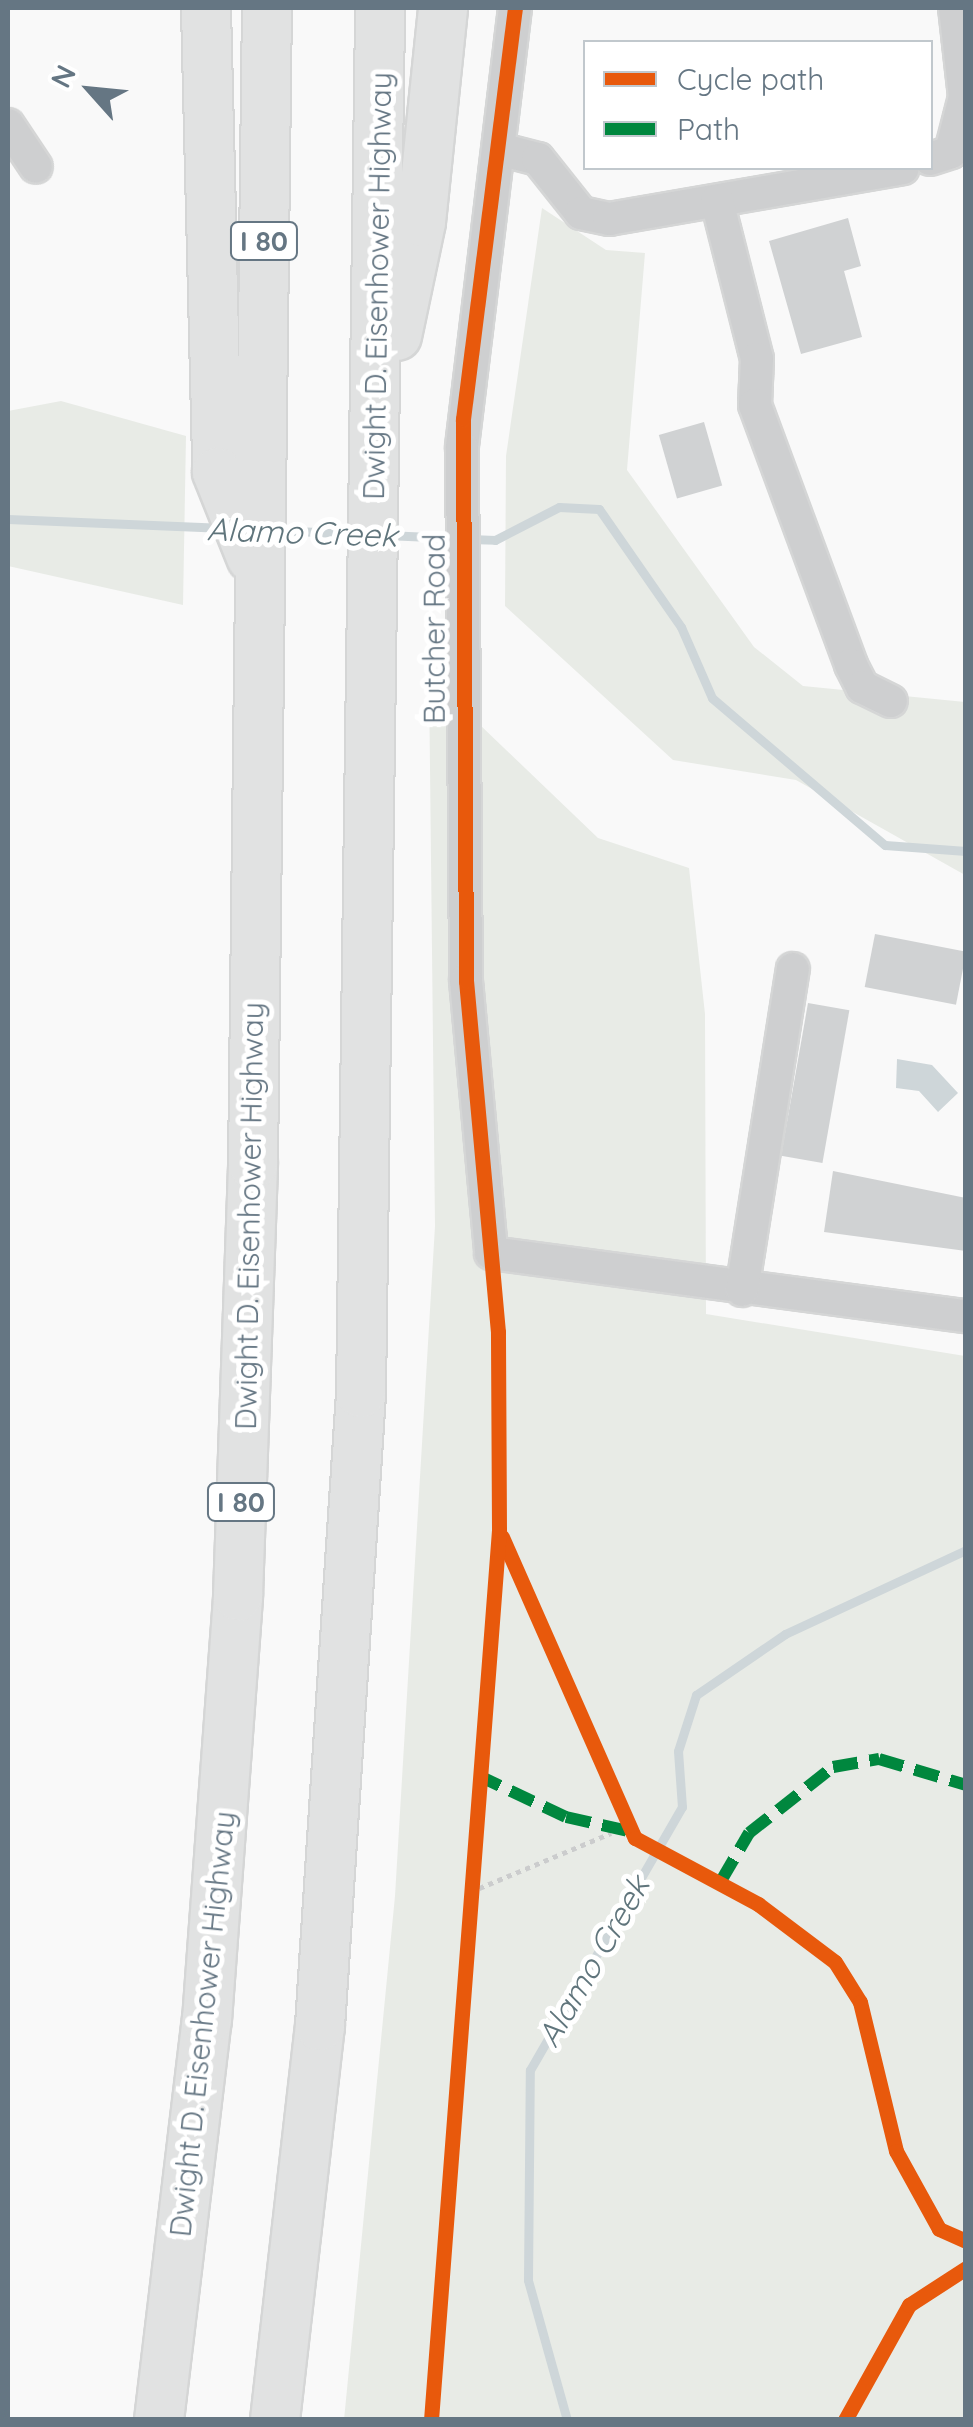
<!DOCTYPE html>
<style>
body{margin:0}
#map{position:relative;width:973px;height:2427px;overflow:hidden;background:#f9f9f9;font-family:Quicksand,sans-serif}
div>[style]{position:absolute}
.green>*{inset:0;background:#e8ebe6}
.water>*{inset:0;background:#ced6d9}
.stream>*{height:9px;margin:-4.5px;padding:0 4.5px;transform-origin:4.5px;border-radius:4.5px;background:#ced6d9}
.building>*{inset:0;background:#d0d2d3;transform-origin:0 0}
.path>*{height:5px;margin-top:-2.5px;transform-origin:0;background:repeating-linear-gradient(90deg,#cbcccd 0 5px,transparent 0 10px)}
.roads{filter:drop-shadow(2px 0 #d5d6d6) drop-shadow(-2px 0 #d5d6d6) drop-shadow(0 2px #d5d6d6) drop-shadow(0 -2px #d5d6d6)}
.minor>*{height:32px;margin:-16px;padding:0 16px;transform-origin:16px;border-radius:16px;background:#cecfd0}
.highway>*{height:48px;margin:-24px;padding:0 24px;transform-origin:24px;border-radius:24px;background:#e1e2e2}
.quiet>*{height:12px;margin-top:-6px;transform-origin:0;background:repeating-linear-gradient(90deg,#00873e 0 25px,transparent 0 37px)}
.cycleway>*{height:15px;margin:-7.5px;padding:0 7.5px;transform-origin:7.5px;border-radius:7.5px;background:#e8590c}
span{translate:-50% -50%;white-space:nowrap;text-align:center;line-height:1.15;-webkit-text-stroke:10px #fff;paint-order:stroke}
.shield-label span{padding:2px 8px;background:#fff;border:2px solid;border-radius:8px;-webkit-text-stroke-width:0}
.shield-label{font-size:28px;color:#657683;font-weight:700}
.street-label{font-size:30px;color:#657683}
.water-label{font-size:32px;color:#60757c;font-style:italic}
.frame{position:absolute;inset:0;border:10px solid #657683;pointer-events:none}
.legend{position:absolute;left:583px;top:40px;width:350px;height:130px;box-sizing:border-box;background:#fff;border:2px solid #c1c8cd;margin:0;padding:12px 18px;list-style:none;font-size:30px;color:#657683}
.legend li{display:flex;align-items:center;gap:20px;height:50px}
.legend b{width:50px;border:2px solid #c1c8cd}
.north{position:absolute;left:40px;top:40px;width:100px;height:100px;-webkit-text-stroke:8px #fff;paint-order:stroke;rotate:297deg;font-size:28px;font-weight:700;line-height:40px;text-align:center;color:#657683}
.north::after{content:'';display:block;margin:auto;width:35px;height:45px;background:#657683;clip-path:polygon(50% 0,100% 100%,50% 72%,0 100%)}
</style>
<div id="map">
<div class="green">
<i style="clip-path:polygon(542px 208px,606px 250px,645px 253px,627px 470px,754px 647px,803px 686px,965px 702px,965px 875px,796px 780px,673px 760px,505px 606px,506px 456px)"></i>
<i style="clip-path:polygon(61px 401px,186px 436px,183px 605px,8px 566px,8px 411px)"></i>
<i style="clip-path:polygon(429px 676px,598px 838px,689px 868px,705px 1014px,706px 1314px,965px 1356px,966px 2419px,344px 2420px,395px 1896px,435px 1226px)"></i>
</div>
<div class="water">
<i style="clip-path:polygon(897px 1059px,932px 1065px,958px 1093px,938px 1112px,919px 1091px,896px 1088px)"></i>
</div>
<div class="stream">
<i style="left:8px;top:519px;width:217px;rotate:2.4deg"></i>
<i style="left:275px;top:530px;width:84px;rotate:2.7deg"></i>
<i style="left:385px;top:535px;width:69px;rotate:2.5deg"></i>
<i style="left:470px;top:539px;width:25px;rotate:2deg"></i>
<i style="left:495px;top:540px;width:72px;rotate:-27.3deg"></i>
<i style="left:559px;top:507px;width:40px;rotate:2.9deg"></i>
<i style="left:599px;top:509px;width:144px;rotate:55.2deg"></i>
<i style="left:681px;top:627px;width:77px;rotate:66.4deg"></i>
<i style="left:712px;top:698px;width:227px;rotate:40.4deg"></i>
<i style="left:885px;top:845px;width:81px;rotate:4.2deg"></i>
<i style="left:567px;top:2420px;width:145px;rotate:-105.6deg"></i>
<i style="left:528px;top:2280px;width:210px;rotate:-89.5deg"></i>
<i style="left:530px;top:2070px;width:304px;rotate:-60deg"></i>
<i style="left:682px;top:1807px;width:56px;rotate:-94.1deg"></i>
<i style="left:678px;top:1751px;width:59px;rotate:-72.2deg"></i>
<i style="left:696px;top:1695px;width:108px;rotate:-34.4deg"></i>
<i style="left:785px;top:1634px;width:200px;rotate:-24.9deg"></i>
</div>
<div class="building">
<i style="clip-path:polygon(848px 218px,861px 266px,844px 271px,862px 337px,801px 354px,769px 241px)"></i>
<i style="left:704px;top:422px;width:66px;height:47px;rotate:74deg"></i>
<i style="left:875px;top:934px;width:93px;height:54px;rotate:11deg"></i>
<i style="left:808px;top:1003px;width:42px;height:155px;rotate:10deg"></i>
<i style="clip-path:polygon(833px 1171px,966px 1198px,966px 1251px,824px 1232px)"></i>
</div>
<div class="path">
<i style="left:470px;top:1892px;width:153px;rotate:-22.7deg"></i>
</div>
<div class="roads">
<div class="minor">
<i style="left:515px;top:8px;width:443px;rotate:96.9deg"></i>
<i style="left:462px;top:448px;width:533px;rotate:89.57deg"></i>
<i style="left:466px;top:981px;width:273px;rotate:84.7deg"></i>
<i style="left:491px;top:1253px;width:479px;rotate:7.6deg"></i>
<i style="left:8px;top:125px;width:50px;rotate:56.3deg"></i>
<i style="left:499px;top:149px;width:40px;rotate:14.4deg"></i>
<i style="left:538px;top:159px;width:69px;rotate:51.5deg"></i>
<i style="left:581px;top:213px;width:29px;rotate:12deg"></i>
<i style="left:609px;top:219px;width:298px;rotate:-9.8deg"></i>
<i style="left:930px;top:159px;width:22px;rotate:-18deg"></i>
<i style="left:951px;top:152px;width:57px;rotate:-75.7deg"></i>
<i style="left:965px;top:97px;width:90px;rotate:-96.4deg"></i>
<i style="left:717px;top:201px;width:163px;rotate:75.8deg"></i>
<i style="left:757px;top:359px;width:46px;rotate:92.5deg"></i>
<i style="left:755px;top:405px;width:277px;rotate:69.7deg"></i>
<i style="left:851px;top:665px;width:25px;rotate:63deg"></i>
<i style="left:862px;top:687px;width:32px;rotate:26deg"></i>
<i style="left:742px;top:1290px;width:325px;rotate:-81deg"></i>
</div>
<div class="highway">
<i style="left:206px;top:8px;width:464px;rotate:88.6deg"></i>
<i style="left:217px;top:472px;width:92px;rotate:68.2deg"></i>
<i style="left:397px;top:336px;width:116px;rotate:-78.1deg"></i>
<i style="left:421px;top:222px;width:215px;rotate:-84.1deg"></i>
<i style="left:159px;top:2420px;width:403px;rotate:-83.2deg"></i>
<i style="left:207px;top:2020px;width:425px;rotate:-85.8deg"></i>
<i style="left:238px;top:1596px;width:431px;rotate:-88deg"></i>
<i style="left:253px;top:1165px;width:1157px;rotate:-89.31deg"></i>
<i style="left:275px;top:2420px;width:397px;rotate:-83.5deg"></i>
<i style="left:320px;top:2026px;width:634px;rotate:-86.29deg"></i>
<i style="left:361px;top:1393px;width:1385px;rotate:-89.21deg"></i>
</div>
</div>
<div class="quiet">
<i style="left:477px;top:1775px;width:98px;rotate:25.3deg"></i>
<i style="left:566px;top:1817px;width:69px;rotate:12.6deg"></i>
<i style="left:721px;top:1881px;width:56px;rotate:-59.7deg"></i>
<i style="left:749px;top:1833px;width:107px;rotate:-38.2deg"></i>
<i style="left:833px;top:1767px;width:47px;rotate:-9.9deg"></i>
<i style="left:879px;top:1759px;width:91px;rotate:16.6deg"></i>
</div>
<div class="cycleway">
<i style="left:502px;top:1537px;width:329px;rotate:66.2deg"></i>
<i style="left:635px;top:1838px;width:140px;rotate:28.2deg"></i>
<i style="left:758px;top:1904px;width:96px;rotate:37deg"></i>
<i style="left:835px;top:1962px;width:47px;rotate:58deg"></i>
<i style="left:860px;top:2002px;width:153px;rotate:76.4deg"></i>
<i style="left:896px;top:2151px;width:89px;rotate:61.1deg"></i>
<i style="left:939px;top:2229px;width:30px;rotate:24deg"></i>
<i style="left:431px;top:2420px;width:893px;rotate:-85.63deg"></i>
<i style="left:499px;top:1530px;width:198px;rotate:-90.3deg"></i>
<i style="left:498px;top:1332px;width:352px;rotate:-95.2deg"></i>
<i style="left:466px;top:981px;width:562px;rotate:-90.31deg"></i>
<i style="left:463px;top:419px;width:414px;rotate:-82.8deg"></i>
<i style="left:845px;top:2420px;width:132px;rotate:-60.9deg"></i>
<i style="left:909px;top:2305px;width:68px;rotate:-33deg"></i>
</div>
<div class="shield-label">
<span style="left:264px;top:241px">I 80</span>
<span style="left:241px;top:1502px">I 80</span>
</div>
<div class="street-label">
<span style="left:377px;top:286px;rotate:-89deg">Dwight D. Eisenhower Highway</span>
<span style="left:434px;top:629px;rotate:-90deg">Butcher Road</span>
<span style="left:249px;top:1216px;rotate:-89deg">Dwight D. Eisenhower Highway</span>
<span style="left:202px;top:2024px;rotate:-84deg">Dwight D. Eisenhower Highway</span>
</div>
<div class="water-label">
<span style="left:302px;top:532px;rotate:2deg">Alamo Creek</span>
<span style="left:593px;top:1961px;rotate:-60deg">Alamo Creek</span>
</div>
<div class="frame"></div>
<ul class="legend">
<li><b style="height:12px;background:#e8590c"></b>Cycle path</li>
<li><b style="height:12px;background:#00873e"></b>Path</li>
</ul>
<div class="north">N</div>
</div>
